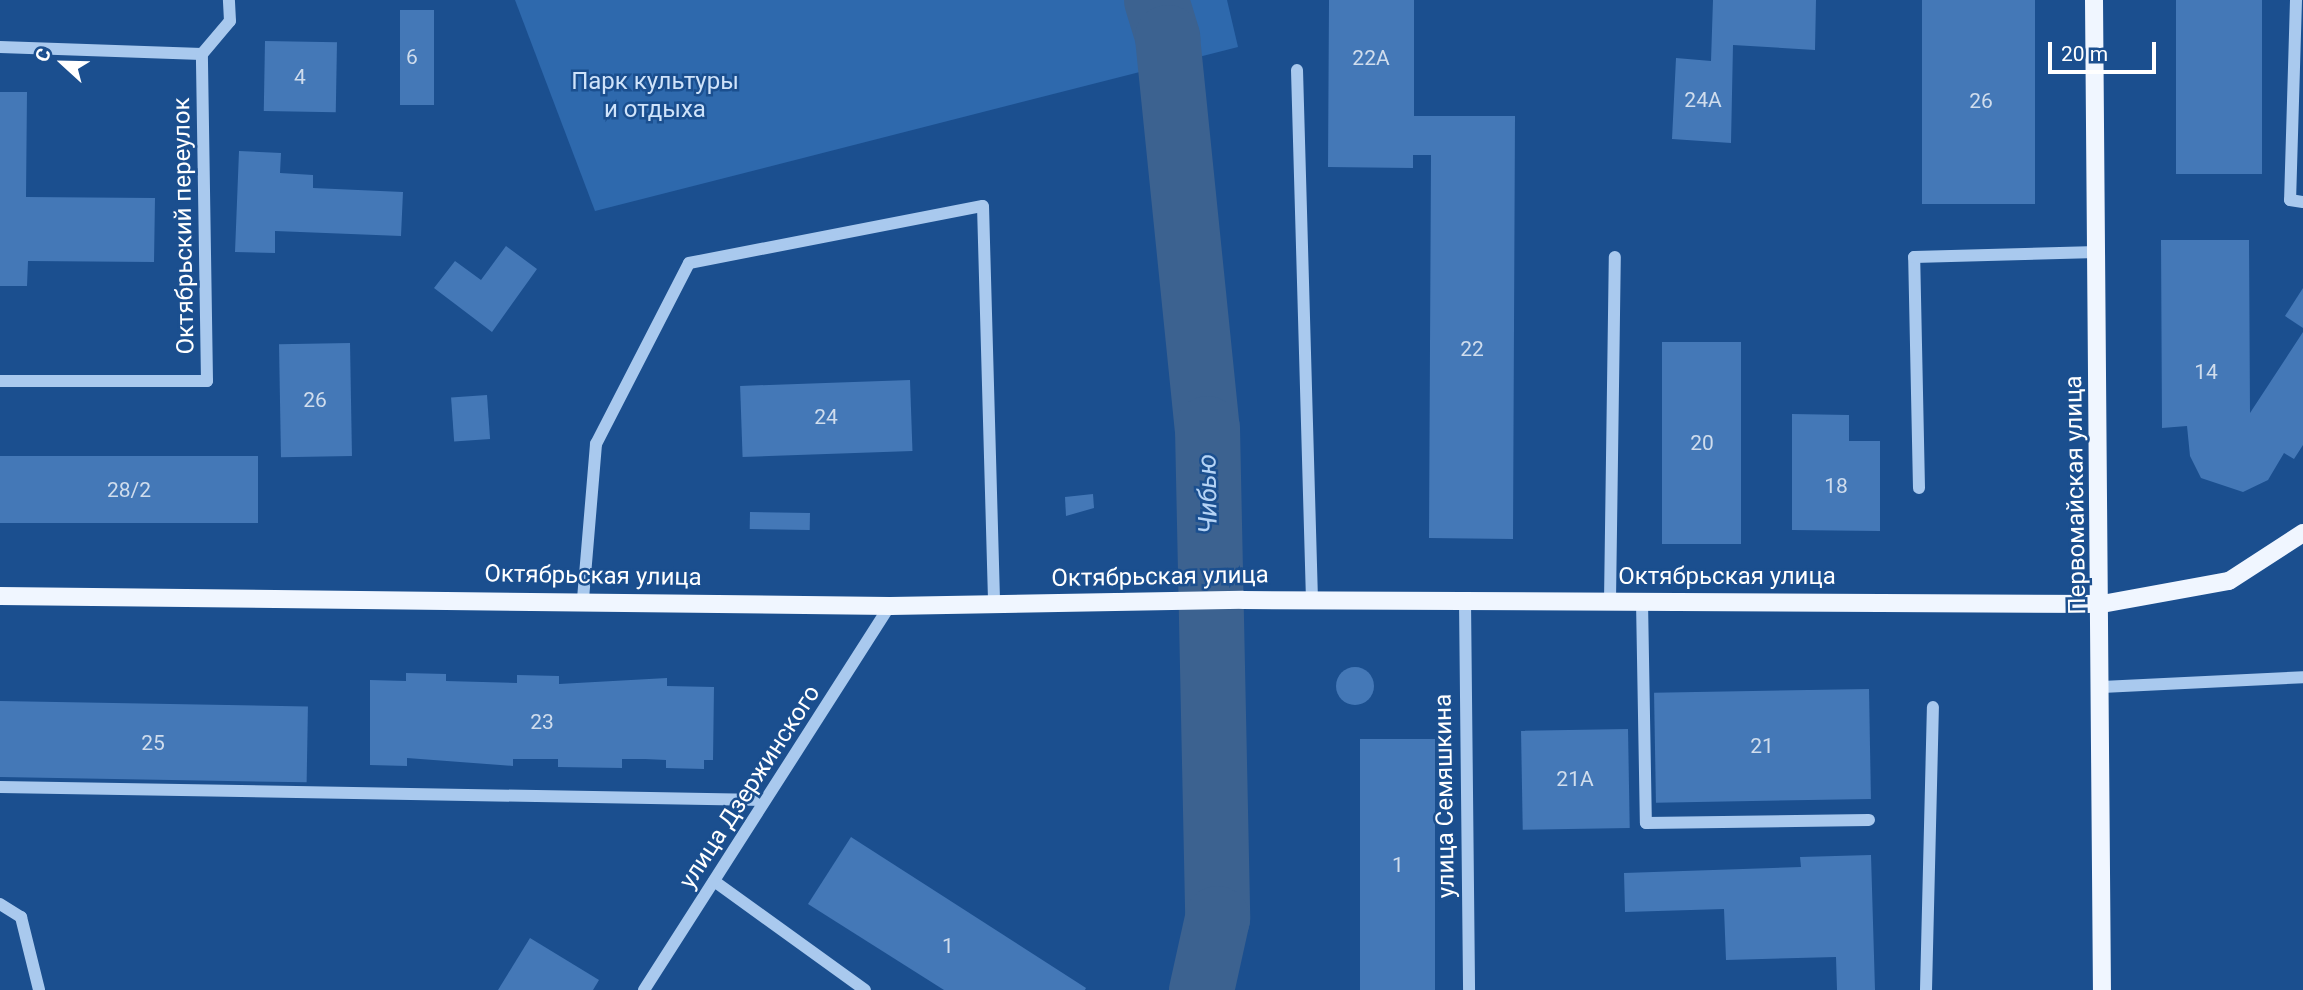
<!DOCTYPE html>
<meta charset="utf-8">
<style>
body{margin:0}
#map{position:relative;width:2303px;height:990px;overflow:hidden;background:#1b4f8f;font-family:Roboto,sans-serif}
div>[style]{position:absolute}
.green>*{inset:0;background:#2e69ad}
.river>*{height:65px;margin:-32.5px;padding:0 32.5px;transform-origin:32.5px;border-radius:32.5px;background:#3c6290}
.building>*{inset:0;background:#4478b7;transform-origin:0 0}
.round{border-radius:50%}
.minor>*{height:12px;margin:-6px;padding:0 6px;transform-origin:6px;border-radius:6px;background:#a9c9ee}
.major>*{height:18px;margin:-9px;padding:0 9px;transform-origin:9px;border-radius:9px;background:#f0f6ff}
span{translate:-50% -50%;white-space:nowrap;text-align:center;line-height:1.15;-webkit-text-stroke:5px #1b4f8f;paint-order:stroke}
.number-label{font-size:21px;color:#d0dded}
.number-label span{-webkit-text-stroke-width:0}
.park-label{font-size:24px;color:#cfe3fa}
.street-label{font-size:24px;color:#fff}
.water-label{font-size:26px;color:#b5d3f5;font-style:italic}
.north{position:absolute;left:28px;top:28px;width:70px;height:70px;-webkit-text-stroke:5px #1b4f8f;paint-order:stroke;rotate:292deg;font-size:19px;font-weight:700;line-height:28px;text-align:center;color:#fff}
.north::after{content:'';display:block;margin:auto;width:24px;height:32px;background:#fff;clip-path:polygon(50% 0,100% 100%,50% 72%,0 100%)}
.scale{position:absolute;left:2048px;top:42px;width:108px;height:32px;box-sizing:border-box;border:4px solid #fff;border-top:0;padding-left:9px;font-size:21px;line-height:24px;white-space:nowrap;color:#fff;-webkit-text-stroke:5px #1b4f8f;paint-order:stroke}
</style>
<div id="map">
<div class="green">
<i style="clip-path:polygon(515px 0,1227px 0,1238px 47px,595px 211px)"></i>
</div>
<div class="river">
<i style="left:1156px;top:0;width:39px;rotate:73deg"></i>
<i style="left:1167px;top:37px;width:393px;rotate:84.2deg"></i>
<i style="left:1207px;top:428px;width:490px;rotate:88.8deg"></i>
<i style="left:1217px;top:918px;width:74px;rotate:102.5deg"></i>
</div>
<div class="building">
<i style="clip-path:polygon(1329px 0,1414px 0,1414px 116px,1515px 116px,1513px 539px,1429px 538px,1431px 155px,1413px 155px,1413px 168px,1328px 167px)"></i>
<i style="clip-path:polygon(1713px 0,1816px 0,1815px 50px,1733px 45px,1731px 143px,1672px 139px,1676px 58px,1711px 61px)"></i>
<i style="left:1922px;top:0;width:113px;height:204px"></i>
<i style="left:2176px;top:0;width:86px;height:174px"></i>
<i style="left:400px;top:10px;width:34px;height:95px"></i>
<i style="left:265px;top:41px;width:72px;height:70px;rotate:1deg"></i>
<i style="clip-path:polygon(0 92px,27px 92px,26px 197px,155px 198px,154px 262px,28px 261px,27px 286px,0 286px)"></i>
<i style="clip-path:polygon(239px 151px,281px 153px,280px 173px,313px 175px,313px 188px,403px 192px,401px 236px,275px 231px,275px 253px,235px 252px)"></i>
<i style="clip-path:polygon(2161px 240px,2249px 240px,2250px 413px,2303px 332px,2303px 445px,2294px 459px,2284px 453px,2268px 480px,2243px 492px,2201px 478px,2190px 456px,2187px 426px,2162px 428px)"></i>
<i style="clip-path:polygon(506px 246px,537px 269px,492px 332px,434px 288px,455px 261px,481px 280px)"></i>
<i style="clip-path:polygon(2303px 288px,2303px 328px,2285px 316px)"></i>
<i style="left:1662px;top:342px;width:79px;height:202px"></i>
<i style="left:350px;top:343px;width:113px;height:71px;rotate:89deg"></i>
<i style="left:910px;top:380px;width:71px;height:170px;rotate:88deg"></i>
<i style="left:487px;top:395px;width:44px;height:36px;rotate:86deg"></i>
<i style="clip-path:polygon(1792px 414px,1849px 415px,1849px 441px,1880px 441px,1880px 531px,1792px 530px)"></i>
<i style="left:0;top:456px;width:258px;height:67px"></i>
<i style="clip-path:polygon(1093px 494px,1094px 508px,1066px 516px,1065px 497px)"></i>
<i style="left:750px;top:512px;width:60px;height:17px;rotate:1deg"></i>
<i class="round" style="left:1336px;top:667px;width:38px;height:38px"></i>
<i style="clip-path:polygon(406px 673px,446px 674px,446px 681px,517px 683px,517px 675px,559px 676px,559px 684px,667px 678px,667px 686px,714px 687px,713px 760px,704px 760px,704px 769px,666px 768px,666px 760px,645px 759px,622px 759px,622px 768px,558px 767px,558px 759px,513px 759px,513px 766px,407px 758px,407px 766px,370px 765px,370px 680px,406px 681px)"></i>
<i style="left:1869px;top:689px;width:110px;height:215px;rotate:89deg"></i>
<i style="left:0;top:701px;width:308px;height:76px;rotate:1deg"></i>
<i style="left:1628px;top:729px;width:99px;height:107px;rotate:89deg"></i>
<i style="left:1435px;top:739px;width:251px;height:75px;rotate:90deg"></i>
<i style="clip-path:polygon(851px 837px,1086px 988px,1085px 990px,944px 990px,808px 904px)"></i>
<i style="clip-path:polygon(1871px 855px,1875px 990px,1837px 990px,1836px 957px,1726px 960px,1724px 909px,1625px 912px,1624px 873px,1801px 867px,1800px 857px)"></i>
<i style="clip-path:polygon(530px 938px,599px 980px,593px 990px,498px 990px)"></i>
</div>
<div class="minor">
<i style="left:2296px;top:0;width:200px;rotate:91.7deg"></i>
<i style="left:2290px;top:200px;width:13px;rotate:9deg"></i>
<i style="left:0;top:47px;width:202px;rotate:2deg"></i>
<i style="left:1297px;top:70px;width:530px;rotate:88.38deg"></i>
<i style="left:0;top:381px;width:207px"></i>
<i style="left:207px;top:381px;width:327px;rotate:-90.9deg"></i>
<i style="left:202px;top:54px;width:43px;rotate:-49.7deg"></i>
<i style="left:230px;top:21px;width:21px;rotate:-93deg"></i>
<i style="left:1919px;top:488px;width:231px;rotate:-91.2deg"></i>
<i style="left:1914px;top:257px;width:183px;rotate:-1.6deg"></i>
<i style="left:583px;top:599px;width:156px;rotate:-85.2deg"></i>
<i style="left:596px;top:444px;width:203px;rotate:-62.8deg"></i>
<i style="left:689px;top:263px;width:299px;rotate:-11deg"></i>
<i style="left:983px;top:206px;width:398px;rotate:88.4deg"></i>
<i style="left:1465px;top:601px;width:389px;rotate:89.4deg"></i>
<i style="left:1610px;top:601px;width:344px;rotate:-89.2deg"></i>
<i style="left:1642px;top:601px;width:222px;rotate:89deg"></i>
<i style="left:1646px;top:823px;width:223px;rotate:-0.8deg"></i>
<i style="left:2102px;top:687px;width:201px;rotate:-2.8deg"></i>
<i style="left:0;top:787px;width:765px;rotate:0.97deg"></i>
<i style="left:714px;top:881px;width:186px;rotate:35.8deg"></i>
<i style="left:0;top:904px;width:25px;rotate:32deg"></i>
<i style="left:21px;top:917px;width:75px;rotate:76.1deg"></i>
<i style="left:644px;top:990px;width:456px;rotate:-57.4deg"></i>
<i style="left:1926px;top:990px;width:283px;rotate:-88.6deg"></i>
</div>
<div class="major">
<i style="left:2094px;top:0;width:990px;rotate:89.54deg"></i>
<i style="left:0;top:596px;width:890px;rotate:0.64deg"></i>
<i style="left:890px;top:606px;width:353px;rotate:-1deg"></i>
<i style="left:1243px;top:600px;width:859px;rotate:0.27deg"></i>
<i style="left:2102px;top:604px;width:129px;rotate:-10.3deg"></i>
<i style="left:2229px;top:581px;width:88px;rotate:-33deg"></i>
</div>
<div class="number-label">
<span style="left:412px;top:57px">6</span>
<span style="left:1371px;top:58px">22А</span>
<span style="left:300px;top:77px">4</span>
<span style="left:1703px;top:100px">24А</span>
<span style="left:1981px;top:101px">26</span>
<span style="left:1472px;top:349px">22</span>
<span style="left:2206px;top:372px">14</span>
<span style="left:315px;top:400px">26</span>
<span style="left:826px;top:417px">24</span>
<span style="left:1702px;top:443px">20</span>
<span style="left:1836px;top:486px">18</span>
<span style="left:129px;top:490px">28/2</span>
<span style="left:542px;top:722px">23</span>
<span style="left:153px;top:743px">25</span>
<span style="left:1762px;top:746px">21</span>
<span style="left:1575px;top:779px">21А</span>
<span style="left:1398px;top:865px">1</span>
<span style="left:948px;top:946px">1</span>
</div>
<div class="park-label">
<span style="left:655px;top:96px">Парк культуры<br>и отдыха</span>
</div>
<div class="street-label">
<span style="left:184px;top:226px;rotate:-91deg">Октябрьский переулок</span>
<span style="left:2076px;top:495px;rotate:-91deg">Первомайская улица</span>
<span style="left:593px;top:576px;rotate:1deg">Октябрьская улица</span>
<span style="left:1160px;top:577px;rotate:-1deg">Октябрьская улица</span>
<span style="left:1727px;top:577px">Октябрьская улица</span>
<span style="left:750px;top:787px;rotate:-57deg">улица Дзержинского</span>
<span style="left:1445px;top:796px;rotate:-91deg">улица Семяшкина</span>
</div>
<div class="water-label">
<span style="left:1208px;top:494px;rotate:-91deg">Чибью</span>
</div>
<div class="north">С</div>
<div class="scale">20 m</div>
</div>
